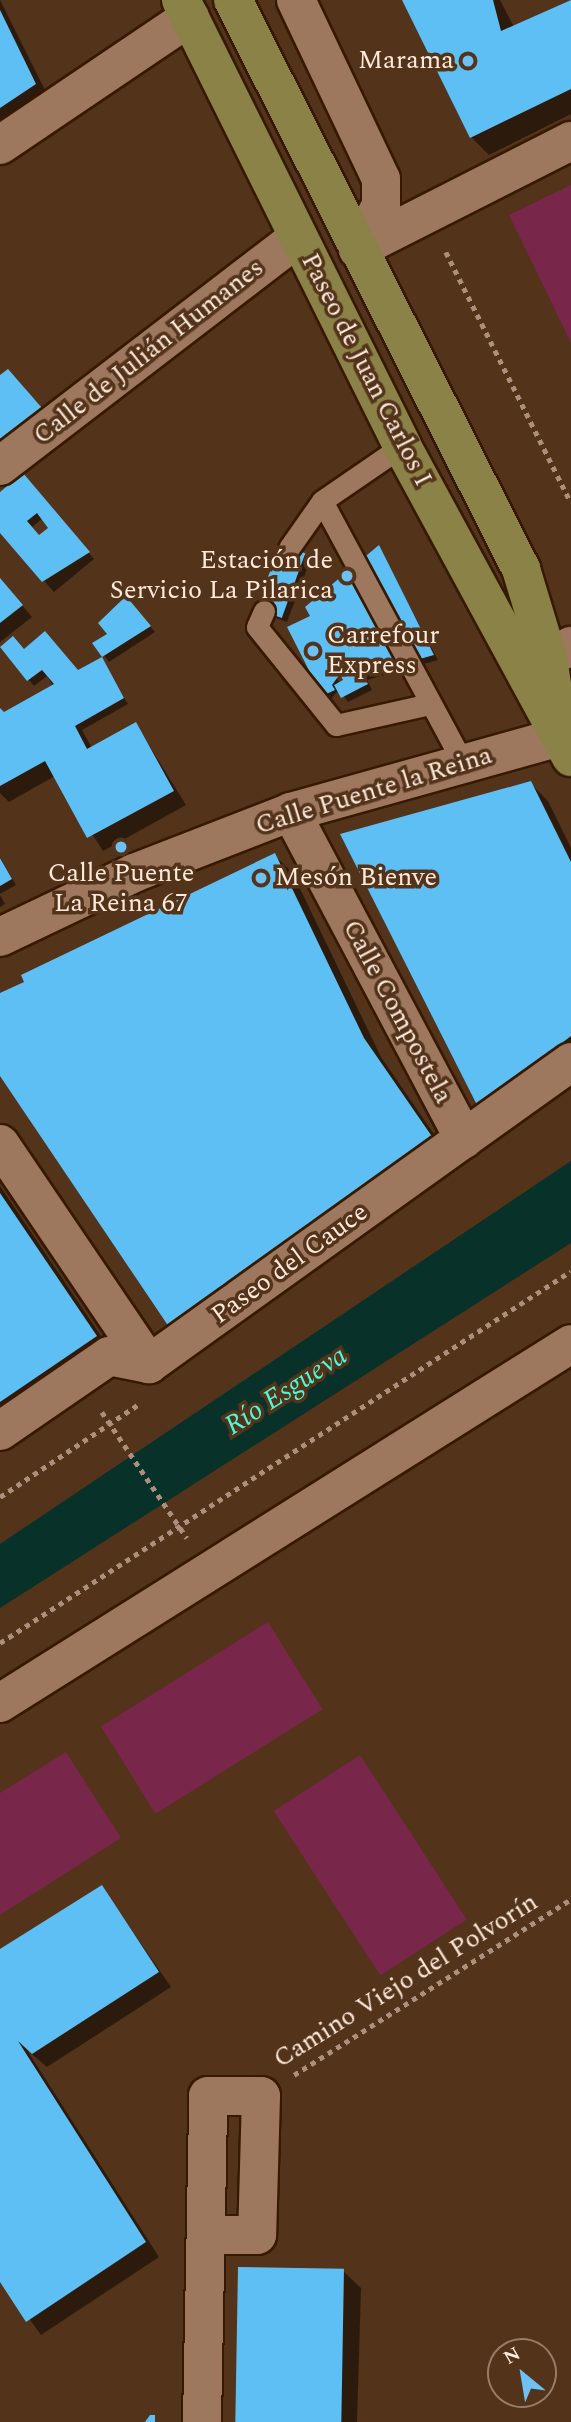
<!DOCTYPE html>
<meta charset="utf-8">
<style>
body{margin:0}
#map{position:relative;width:571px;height:2422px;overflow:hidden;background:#53331a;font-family:Spectral,serif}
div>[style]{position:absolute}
.green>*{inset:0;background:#78274b;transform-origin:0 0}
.water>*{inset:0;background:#073129}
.shadow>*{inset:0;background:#0007}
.building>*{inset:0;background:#5ebff5;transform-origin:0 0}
.path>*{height:4.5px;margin-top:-2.25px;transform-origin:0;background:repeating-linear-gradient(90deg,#ab917d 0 5px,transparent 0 10px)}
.roads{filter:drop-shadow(2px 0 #371901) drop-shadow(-2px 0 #371901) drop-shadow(0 2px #371901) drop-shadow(0 -2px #371901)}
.lane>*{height:21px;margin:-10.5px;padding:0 10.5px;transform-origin:10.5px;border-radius:10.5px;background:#9d775e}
.street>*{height:38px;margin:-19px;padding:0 19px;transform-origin:19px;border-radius:19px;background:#9d775e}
.primary>*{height:38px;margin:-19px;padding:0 19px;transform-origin:19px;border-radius:19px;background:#8b8247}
.dots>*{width:19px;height:19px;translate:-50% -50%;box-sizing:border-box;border:4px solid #53331a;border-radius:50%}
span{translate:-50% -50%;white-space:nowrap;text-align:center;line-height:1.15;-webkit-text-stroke:7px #53331a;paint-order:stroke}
.poi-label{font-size:26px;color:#ffeadb}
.right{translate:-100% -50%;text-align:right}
.left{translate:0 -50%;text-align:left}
.street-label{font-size:26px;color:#ffeadb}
.water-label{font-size:28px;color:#4afbd7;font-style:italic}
.north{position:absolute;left:487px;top:2338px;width:70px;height:70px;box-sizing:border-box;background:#53331a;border:2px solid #987c67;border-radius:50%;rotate:330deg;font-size:19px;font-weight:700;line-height:28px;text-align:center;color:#ffeadb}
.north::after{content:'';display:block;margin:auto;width:24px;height:32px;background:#6ec2f3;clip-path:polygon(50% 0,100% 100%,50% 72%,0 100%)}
</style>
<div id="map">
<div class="green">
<i style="clip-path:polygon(571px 185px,571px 343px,509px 215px)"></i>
<i style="left:268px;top:1622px;width:103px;height:197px;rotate:58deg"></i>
<i style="clip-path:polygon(66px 1752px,121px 1838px,0 1915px,0 1793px)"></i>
<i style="left:360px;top:1755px;width:196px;height:103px;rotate:57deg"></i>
</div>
<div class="water">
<i style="clip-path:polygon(571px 1161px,571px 1243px,0 1608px,0 1544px)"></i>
</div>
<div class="shadow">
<i style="clip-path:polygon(0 0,50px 100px,0 134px)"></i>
<i style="clip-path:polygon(404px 0,500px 0,514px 27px,571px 0,571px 114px,489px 155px,471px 137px)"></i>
<i style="clip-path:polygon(14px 376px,46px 414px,0 450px,0 379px)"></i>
<i style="clip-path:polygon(evenodd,29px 481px,94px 559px,54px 592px,0 530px,0 494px,29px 481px,43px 518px,50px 528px,40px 537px,32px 527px,43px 518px)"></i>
<i style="clip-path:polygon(evenodd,379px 548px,438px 660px,367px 680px,372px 690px,348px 702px,339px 690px,329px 701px,312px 617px,379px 548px,332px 669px,346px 681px,340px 684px,332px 669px)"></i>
<i style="clip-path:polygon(304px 555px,310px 561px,287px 622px,265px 614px)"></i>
<i style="clip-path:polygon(0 579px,32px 617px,0 642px)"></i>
<i style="clip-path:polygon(131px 604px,155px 632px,109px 662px,95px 644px,110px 635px)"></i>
<i style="clip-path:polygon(2px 647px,78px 672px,101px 660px,128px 704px,82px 730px,92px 748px,136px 724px,186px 805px,103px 851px,55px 776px,9px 802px,0 793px,0 709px,4px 714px,53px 686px,47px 676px,34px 686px)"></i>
<i style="clip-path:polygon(530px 783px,548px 801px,571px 848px,571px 1066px,496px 1123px)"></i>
<i style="clip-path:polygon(274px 855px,292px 872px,381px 1057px,449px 1156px,0 1073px,0 995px)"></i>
<i style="clip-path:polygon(0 857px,16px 885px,0 894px)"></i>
<i style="clip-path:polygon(0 895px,5px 904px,0 907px)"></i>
<i style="clip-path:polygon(0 1186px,113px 1354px,0 1431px)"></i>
<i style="clip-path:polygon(102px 1887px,171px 1987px,47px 2067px,27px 2050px,159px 2257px,41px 2335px,0 2278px,0 1952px)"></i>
<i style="clip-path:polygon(343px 2271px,361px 2288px,357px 2422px,235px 2422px)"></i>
</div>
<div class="building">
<i style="clip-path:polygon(402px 0,493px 0,501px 31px,571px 0,571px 89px,470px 138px)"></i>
<i style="clip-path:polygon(0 10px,36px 84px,0 108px)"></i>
<i style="clip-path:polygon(8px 369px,42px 408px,0 440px,0 375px)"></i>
<i style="clip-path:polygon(evenodd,23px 473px,90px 552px,42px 582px,0 533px,0 492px,23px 473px,37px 513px,48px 528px,39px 535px,27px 521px,37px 513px)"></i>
<i style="left:280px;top:544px;width:27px;height:69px;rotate:20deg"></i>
<i style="clip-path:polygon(379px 545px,434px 655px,363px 675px,368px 684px,341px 698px,334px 685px,343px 680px,340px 674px,332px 685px,335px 690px,322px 696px,287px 627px,310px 616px,305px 607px)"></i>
<i style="clip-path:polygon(0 578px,23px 605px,0 623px)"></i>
<i style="clip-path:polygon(126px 596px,151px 626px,102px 657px,92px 643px,107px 634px,98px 623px)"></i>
<i style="clip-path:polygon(45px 631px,78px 670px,102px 657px,124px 698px,75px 726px,87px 749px,136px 722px,174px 791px,87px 838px,45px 761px,0 786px,0 708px,4px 712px,54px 684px,42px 670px,27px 681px,0 647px,13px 636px,24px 649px)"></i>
<i style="clip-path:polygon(531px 781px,571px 862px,571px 1036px,478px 1107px,340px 834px)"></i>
<i style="clip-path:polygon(275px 853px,364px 1038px,433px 1138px,169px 1327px,0 1076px,0 993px,24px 982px,21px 975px)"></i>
<i style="clip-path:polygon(0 858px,12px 879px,0 886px)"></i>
<i style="clip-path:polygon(0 1193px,97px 1336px,0 1402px)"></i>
<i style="clip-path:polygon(102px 1885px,159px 1972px,32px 2054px,18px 2041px,146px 2242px,26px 2322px,0 2282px,0 1949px)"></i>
<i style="left:238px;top:2267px;width:106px;height:155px;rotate:1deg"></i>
<i style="clip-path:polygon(150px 2415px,155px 2415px,155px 2422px,145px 2422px)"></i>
</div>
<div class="path">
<i style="left:446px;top:252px;width:280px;rotate:63.5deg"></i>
<i style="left:102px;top:1412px;width:152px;rotate:56deg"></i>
<i style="left:0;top:1497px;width:167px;rotate:-33.8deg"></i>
<i style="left:0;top:1643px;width:681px;rotate:-33.08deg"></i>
<i style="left:294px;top:2075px;width:328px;rotate:-32.4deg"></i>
</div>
<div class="roads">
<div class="lane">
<i style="left:402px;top:446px;width:97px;rotate:145.5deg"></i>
<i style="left:322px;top:501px;width:298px;rotate:61.7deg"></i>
<i style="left:289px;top:548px;width:57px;rotate:-54.9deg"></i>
<i style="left:264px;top:611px;width:17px;rotate:114deg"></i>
<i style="left:257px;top:627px;width:126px;rotate:51.1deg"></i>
<i style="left:336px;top:725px;width:96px;rotate:-12.6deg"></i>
</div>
<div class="street">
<i style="left:296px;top:0;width:198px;rotate:64.6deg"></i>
<i style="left:381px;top:179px;width:26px;rotate:90deg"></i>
<i style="left:381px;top:205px;width:50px;rotate:117.6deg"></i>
<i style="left:0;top:145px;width:229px;rotate:-34deg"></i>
<i style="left:358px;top:249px;width:239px;rotate:-26.9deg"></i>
<i style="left:0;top:466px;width:376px;rotate:-37.5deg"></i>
<i style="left:548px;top:658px;width:26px;rotate:-28deg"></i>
<i style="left:291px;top:812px;width:370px;rotate:62.1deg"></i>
<i style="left:0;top:937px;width:148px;rotate:-25.5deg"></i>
<i style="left:134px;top:873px;width:168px;rotate:-21.2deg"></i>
<i style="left:291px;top:812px;width:279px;rotate:-15.6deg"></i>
<i style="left:0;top:1144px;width:266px;rotate:55.9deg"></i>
<i style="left:0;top:1431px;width:132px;rotate:-34.5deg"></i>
<i style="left:109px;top:1356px;width:41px;rotate:11.3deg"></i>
<i style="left:149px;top:1364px;width:519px;rotate:-35.59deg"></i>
<i style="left:0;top:1703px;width:674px;rotate:-32.16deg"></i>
<i style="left:202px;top:2422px;width:326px;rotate:-88.9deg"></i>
<i style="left:208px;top:2096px;width:53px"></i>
<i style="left:261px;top:2096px;width:139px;rotate:91.6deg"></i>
<i style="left:257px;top:2235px;width:51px;rotate:180deg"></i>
</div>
<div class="primary">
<i style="left:181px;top:0;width:498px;rotate:63.6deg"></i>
<i style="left:402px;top:446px;width:354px;rotate:61.5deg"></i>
<i style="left:233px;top:0;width:638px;rotate:63.15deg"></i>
<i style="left:521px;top:569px;width:93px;rotate:73.1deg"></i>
<i style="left:548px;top:658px;width:53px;rotate:81.3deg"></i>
</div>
</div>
<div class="dots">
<i style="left:468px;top:61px;background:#6ec2f3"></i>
<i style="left:347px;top:576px;background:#6ec2f3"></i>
<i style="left:313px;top:651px;background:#6ec2f3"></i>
<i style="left:121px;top:847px;background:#6ec2f3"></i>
<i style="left:261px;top:878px;background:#6ec2f3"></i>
</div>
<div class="poi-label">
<span class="right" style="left:454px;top:61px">Marama</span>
<span class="right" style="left:333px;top:576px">Estación de<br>Servicio La Pilarica</span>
<span class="left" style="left:327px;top:651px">Carrefour<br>Express</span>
<span style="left:121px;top:889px">Calle Puente<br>La Reina 67</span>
<span class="left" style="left:275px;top:878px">Mesón Bienve</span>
</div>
<div class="street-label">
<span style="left:149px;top:352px;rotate:-38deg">Calle de Julián Humanes</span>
<span style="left:366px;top:370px;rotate:63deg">Paseo de Juan Carlos I</span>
<span style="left:374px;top:791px;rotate:-17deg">Calle Puente la Reina</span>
<span style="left:397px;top:1012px;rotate:62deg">Calle Compostela</span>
<span style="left:290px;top:1264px;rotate:-36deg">Paseo del Cauce</span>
<span style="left:406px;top:1981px;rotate:-32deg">Camino Viejo del Polvorín</span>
</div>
<div class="water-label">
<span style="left:286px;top:1391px;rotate:-33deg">Río Esgueva</span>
</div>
<div class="north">N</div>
</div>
